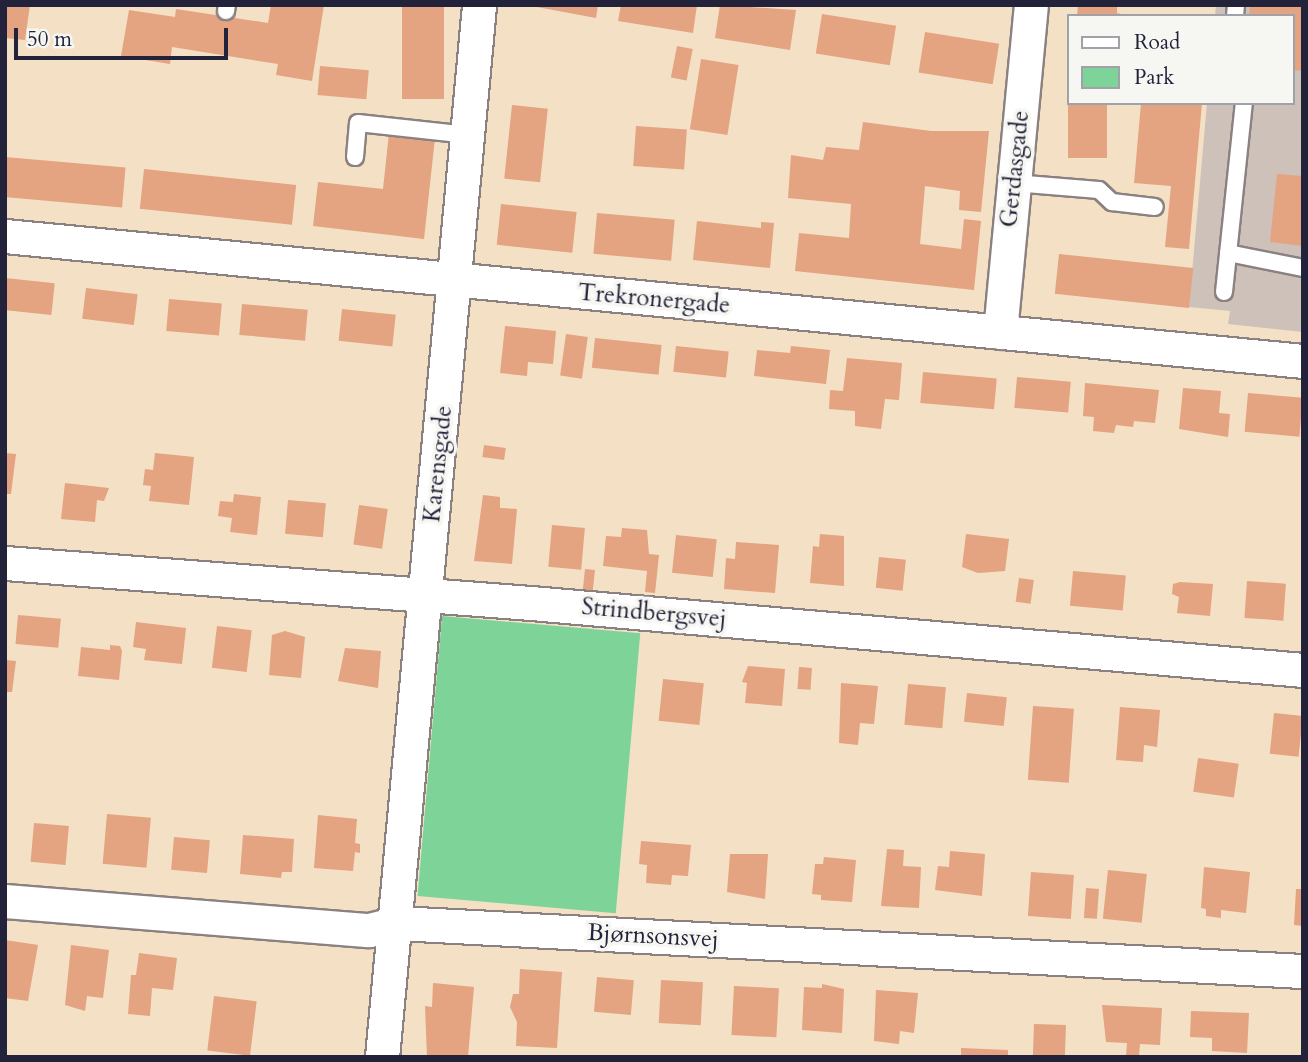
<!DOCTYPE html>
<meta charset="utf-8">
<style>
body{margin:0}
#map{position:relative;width:1308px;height:1062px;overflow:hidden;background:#f3e0c5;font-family:Cardo,serif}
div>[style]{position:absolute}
.industrial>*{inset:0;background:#cec1ba}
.green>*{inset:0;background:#7ed498;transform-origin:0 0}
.building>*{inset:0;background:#e4a381;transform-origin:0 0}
.roads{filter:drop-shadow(2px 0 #8a8180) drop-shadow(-2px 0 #8a8180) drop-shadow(0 2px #8a8180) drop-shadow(0 -2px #8a8180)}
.lane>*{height:16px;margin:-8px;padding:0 8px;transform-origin:8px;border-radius:8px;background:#fff}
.street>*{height:33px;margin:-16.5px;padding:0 16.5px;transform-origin:16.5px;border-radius:16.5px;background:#fff}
span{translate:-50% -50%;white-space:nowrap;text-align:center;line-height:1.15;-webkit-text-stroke:7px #f6f6f2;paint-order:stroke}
.street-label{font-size:24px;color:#22223b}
.frame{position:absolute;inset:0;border:7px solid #22223b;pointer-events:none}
.legend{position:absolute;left:1067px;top:14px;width:228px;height:91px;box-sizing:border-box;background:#f6f6f2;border:2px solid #a1a1a9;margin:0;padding:9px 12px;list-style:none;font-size:21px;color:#22223b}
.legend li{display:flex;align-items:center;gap:14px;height:35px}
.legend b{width:35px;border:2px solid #a1a1a9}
.scale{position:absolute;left:14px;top:28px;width:214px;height:32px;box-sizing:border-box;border:4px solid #22223b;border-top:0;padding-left:9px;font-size:21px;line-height:24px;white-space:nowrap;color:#22223b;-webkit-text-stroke:5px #f6f6f2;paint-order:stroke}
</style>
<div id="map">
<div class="industrial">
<i style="clip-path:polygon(1216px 5px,1303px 5px,1303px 332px,1228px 324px,1230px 311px,1189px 307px,1207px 103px,1292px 103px,1292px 16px,1215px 16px)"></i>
</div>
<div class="green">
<i style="left:442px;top:616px;width:199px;height:281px;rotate:5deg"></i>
</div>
<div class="building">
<i style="clip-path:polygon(5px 5px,30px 5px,25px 40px,5px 38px)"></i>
<i style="clip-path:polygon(271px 5px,324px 5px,312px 81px,276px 75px,278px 64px,172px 47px,170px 64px,121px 56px,129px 10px,175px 17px,176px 9px,268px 23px)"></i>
<i style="left:402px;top:5px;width:42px;height:94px"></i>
<i style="clip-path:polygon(526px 5px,598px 5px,596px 18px)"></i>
<i style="clip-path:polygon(621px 5px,697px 5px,693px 33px,618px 21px)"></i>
<i style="clip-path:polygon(720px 5px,796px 10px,790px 50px,715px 38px)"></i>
<i style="clip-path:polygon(1078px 5px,1117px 5px,1117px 13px,1128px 16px,1077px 16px)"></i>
<i style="clip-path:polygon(1250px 5px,1303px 6px,1303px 71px,1292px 70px,1292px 16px,1249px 16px)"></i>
<i style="left:822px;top:14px;width:75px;height:40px;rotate:9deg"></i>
<i style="left:925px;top:32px;width:75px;height:41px;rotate:9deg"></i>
<i style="left:677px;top:46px;width:16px;height:32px;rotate:11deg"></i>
<i style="left:701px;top:59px;width:38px;height:71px;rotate:9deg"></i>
<i style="left:320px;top:66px;width:49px;height:29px;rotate:5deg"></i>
<i style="left:1068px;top:103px;width:39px;height:55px"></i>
<i style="clip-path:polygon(1141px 103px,1202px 103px,1189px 249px,1165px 247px,1171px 186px,1134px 183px)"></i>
<i style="left:512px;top:105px;width:36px;height:74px;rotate:6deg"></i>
<i style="clip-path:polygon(863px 122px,931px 131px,989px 131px,981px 212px,959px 210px,960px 191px,925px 186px,920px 244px,961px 249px,964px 219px,981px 221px,974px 290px,795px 271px,799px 233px,849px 238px,851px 204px,788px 198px,791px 155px,823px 160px,826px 147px,859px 150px)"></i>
<i style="left:636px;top:126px;width:51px;height:40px;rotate:4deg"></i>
<i style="clip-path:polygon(389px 133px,435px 138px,424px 239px,313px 226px,318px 182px,383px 189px)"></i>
<i style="left:5px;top:157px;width:121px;height:40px;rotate:5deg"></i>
<i style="left:144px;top:169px;width:153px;height:40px;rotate:6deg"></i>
<i style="clip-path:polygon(1277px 174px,1303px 176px,1303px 246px,1270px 242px)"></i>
<i style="left:501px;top:204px;width:76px;height:41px;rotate:6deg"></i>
<i style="left:597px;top:213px;width:78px;height:41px;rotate:5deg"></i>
<i style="clip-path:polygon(697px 221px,761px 228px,761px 222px,774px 223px,770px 268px,693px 260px)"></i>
<i style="left:1059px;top:254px;width:135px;height:40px;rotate:6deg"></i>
<i style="left:5px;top:278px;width:50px;height:32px;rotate:6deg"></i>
<i style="left:86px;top:288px;width:52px;height:31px;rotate:7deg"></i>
<i style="left:169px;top:299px;width:53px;height:32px;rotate:5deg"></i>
<i style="left:242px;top:304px;width:66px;height:31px;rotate:5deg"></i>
<i style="left:342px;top:309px;width:54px;height:32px;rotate:6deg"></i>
<i style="clip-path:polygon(505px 326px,556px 331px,553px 364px,528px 362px,527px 376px,500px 373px)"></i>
<i style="left:566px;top:334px;width:22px;height:42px;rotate:8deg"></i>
<i style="left:595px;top:338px;width:67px;height:30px;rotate:6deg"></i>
<i style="left:676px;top:346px;width:53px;height:26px;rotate:6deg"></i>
<i style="clip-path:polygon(791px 346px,830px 350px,826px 384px,754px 376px,757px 350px,790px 353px)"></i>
<i style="clip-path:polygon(847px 358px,902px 363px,899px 400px,885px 399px,881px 429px,855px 426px,855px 411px,829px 409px,830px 390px,843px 391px)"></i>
<i style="left:923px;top:372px;width:74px;height:31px;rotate:5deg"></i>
<i style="left:1017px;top:377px;width:54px;height:31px;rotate:5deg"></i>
<i style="clip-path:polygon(1085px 383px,1159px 390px,1155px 423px,1134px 421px,1133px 427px,1116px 425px,1114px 433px,1093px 431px,1094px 417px,1083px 416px)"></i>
<i style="clip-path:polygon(1183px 388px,1221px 391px,1219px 413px,1230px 414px,1228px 437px,1179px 429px)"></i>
<i style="left:1248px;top:393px;width:55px;height:39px;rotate:5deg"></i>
<i style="left:484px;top:445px;width:22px;height:12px;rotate:8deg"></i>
<i style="clip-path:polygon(5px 453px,16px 454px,11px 494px,5px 494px)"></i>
<i style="clip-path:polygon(155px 453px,194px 457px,189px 505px,149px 501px,151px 486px,143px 485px,145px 469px,153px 470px)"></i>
<i style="clip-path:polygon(65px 483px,109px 488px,104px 501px,97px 500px,95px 522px,61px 519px)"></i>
<i style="clip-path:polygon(234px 494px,261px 497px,257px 535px,230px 532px,232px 518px,218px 516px,220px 501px,233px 502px)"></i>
<i style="clip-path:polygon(483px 495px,500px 497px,500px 508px,517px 509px,512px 564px,474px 561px)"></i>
<i style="left:288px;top:500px;width:38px;height:34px;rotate:5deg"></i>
<i style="left:359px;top:505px;width:29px;height:40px;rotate:8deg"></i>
<i style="left:552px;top:525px;width:33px;height:42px;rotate:5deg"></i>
<i style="clip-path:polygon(622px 528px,647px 530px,649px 554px,659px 555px,655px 593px,645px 592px,647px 571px,603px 566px,606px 536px,621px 537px)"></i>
<i style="clip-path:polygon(820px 534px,844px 536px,844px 586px,810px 583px,813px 546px,819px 547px)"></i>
<i style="clip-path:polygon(966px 534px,1009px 539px,1005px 571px,978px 573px,962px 567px)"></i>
<i style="left:676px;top:535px;width:41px;height:38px;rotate:6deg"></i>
<i style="clip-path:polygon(736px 542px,779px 545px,775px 593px,724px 589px,726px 558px,735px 559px)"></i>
<i style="left:879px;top:557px;width:27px;height:31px;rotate:6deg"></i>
<i style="left:585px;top:569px;width:10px;height:21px;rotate:6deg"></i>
<i style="left:1073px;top:571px;width:53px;height:35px;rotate:5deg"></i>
<i style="left:1019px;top:578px;width:15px;height:24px;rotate:8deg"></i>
<i style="left:1247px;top:581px;width:39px;height:37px;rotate:4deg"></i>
<i style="clip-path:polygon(1180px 582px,1213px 584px,1210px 616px,1177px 613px,1179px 597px,1172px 594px,1173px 584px)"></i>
<i style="left:18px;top:615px;width:43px;height:29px;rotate:5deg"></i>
<i style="clip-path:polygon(136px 622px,186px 628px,182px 664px,144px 660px,146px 649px,133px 647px)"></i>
<i style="left:217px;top:626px;width:35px;height:42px;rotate:7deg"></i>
<i style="clip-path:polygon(285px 631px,305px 637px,301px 678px,269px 675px,272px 635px)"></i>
<i style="clip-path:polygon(110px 645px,120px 646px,122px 651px,119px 680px,78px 676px,81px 647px,110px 650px)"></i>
<i style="clip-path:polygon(345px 648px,381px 651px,378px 688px,338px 681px)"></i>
<i style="clip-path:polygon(5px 660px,16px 661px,12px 692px,5px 692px)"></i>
<i style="clip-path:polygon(748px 666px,785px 669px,782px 706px,745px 703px,747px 683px,742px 682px)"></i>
<i style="left:799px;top:667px;width:13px;height:22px;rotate:4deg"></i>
<i style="left:663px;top:679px;width:41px;height:42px;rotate:6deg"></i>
<i style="clip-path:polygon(841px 683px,878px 686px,874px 724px,860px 723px,858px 745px,839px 743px)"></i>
<i style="left:908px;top:684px;width:38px;height:41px;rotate:5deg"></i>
<i style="left:967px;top:693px;width:40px;height:29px;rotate:6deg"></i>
<i style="left:1033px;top:706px;width:41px;height:74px;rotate:4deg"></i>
<i style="clip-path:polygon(1120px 707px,1160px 710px,1157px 747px,1144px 745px,1143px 762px,1116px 760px)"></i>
<i style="left:1274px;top:713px;width:29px;height:41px;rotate:6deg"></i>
<i style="left:1198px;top:758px;width:41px;height:34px;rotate:8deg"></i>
<i style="left:107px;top:814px;width:44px;height:50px;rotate:5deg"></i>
<i style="clip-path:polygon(318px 815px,357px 819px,355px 843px,360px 844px,360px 853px,355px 852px,353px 871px,314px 868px)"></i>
<i style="left:34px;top:823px;width:35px;height:39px;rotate:5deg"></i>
<i style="clip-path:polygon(243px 835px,294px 839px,292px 872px,282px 872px,281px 878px,240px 874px)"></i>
<i style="left:174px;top:837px;width:36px;height:33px;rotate:5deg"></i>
<i style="clip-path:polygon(641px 841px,691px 845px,688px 876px,672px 875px,671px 885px,646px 883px,647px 865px,639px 864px)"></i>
<i style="clip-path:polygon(887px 849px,904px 850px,903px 866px,921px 867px,919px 908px,881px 906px)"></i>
<i style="clip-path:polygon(950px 851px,985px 854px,982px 896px,935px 890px,938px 866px,949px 867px)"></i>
<i style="clip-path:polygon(730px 854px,768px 854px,765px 899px,727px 892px)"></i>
<i style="clip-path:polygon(824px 857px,856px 860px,852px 902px,821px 900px,821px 895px,812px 894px,815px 864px,823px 864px)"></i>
<i style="clip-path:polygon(1204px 867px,1250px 872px,1246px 913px,1221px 910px,1221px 918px,1206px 916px,1206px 909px,1201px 908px)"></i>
<i style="left:1108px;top:870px;width:39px;height:49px;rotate:6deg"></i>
<i style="left:1031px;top:872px;width:43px;height:44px;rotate:4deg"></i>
<i style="left:1086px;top:888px;width:13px;height:30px;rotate:4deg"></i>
<i style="clip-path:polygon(1296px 889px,1303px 889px,1303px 926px,1294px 925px)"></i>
<i style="clip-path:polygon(5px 940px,38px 945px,28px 1001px,5px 998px)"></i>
<i style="clip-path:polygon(71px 945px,109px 950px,103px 998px,87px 996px,85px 1011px,65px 1005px)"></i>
<i style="clip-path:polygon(139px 953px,177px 958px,173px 990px,152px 988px,150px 1016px,128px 1014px,131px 975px,136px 975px)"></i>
<i style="clip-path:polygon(520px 969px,562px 972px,557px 1048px,516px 1046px,517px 1022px,510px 1007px,513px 994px,519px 994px)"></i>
<i style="left:597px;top:977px;width:37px;height:35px;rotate:5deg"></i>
<i style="left:661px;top:980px;width:42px;height:43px;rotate:3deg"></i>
<i style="clip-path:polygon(433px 983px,474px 987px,468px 1057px,427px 1057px,425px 1006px,432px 1007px)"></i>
<i style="clip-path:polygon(822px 984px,844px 989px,842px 1033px,802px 1030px,804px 987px,822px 988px)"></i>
<i style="left:734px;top:986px;width:45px;height:49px;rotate:3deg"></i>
<i style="clip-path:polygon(876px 990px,918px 993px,914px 1033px,900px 1031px,899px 1044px,874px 1041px)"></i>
<i style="left:214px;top:996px;width:43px;height:55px;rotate:7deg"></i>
<i style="clip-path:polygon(1102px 1005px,1162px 1008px,1160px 1045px,1140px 1044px,1139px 1056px,1126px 1056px,1127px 1043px,1106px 1042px)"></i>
<i style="clip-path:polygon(1191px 1011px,1249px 1013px,1247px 1053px,1212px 1051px,1212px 1038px,1190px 1037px)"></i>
<i style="left:1034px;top:1024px;width:32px;height:33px;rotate:2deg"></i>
<i style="clip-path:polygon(961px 1048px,1008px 1050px,1008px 1057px,961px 1057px)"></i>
</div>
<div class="roads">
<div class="lane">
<i style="left:226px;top:11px;width:6px;rotate:-81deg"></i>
<i style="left:1235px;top:16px;width:11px;rotate:-85deg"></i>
<i style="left:355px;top:157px;width:34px;rotate:-85deg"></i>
<i style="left:358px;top:123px;width:111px;rotate:6.2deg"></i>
<i style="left:1014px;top:183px;width:85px;rotate:4.7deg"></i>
<i style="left:1099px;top:190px;width:18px;rotate:43deg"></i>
<i style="left:1112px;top:202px;width:43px;rotate:6.6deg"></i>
<i style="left:1228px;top:253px;width:76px;rotate:11.3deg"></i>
<i style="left:1224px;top:292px;width:190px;rotate:-84deg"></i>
</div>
<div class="street">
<i style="left:5px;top:236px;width:1304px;rotate:5.5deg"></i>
<i style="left:1000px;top:332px;width:328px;rotate:-84.6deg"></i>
<i style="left:5px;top:563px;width:528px;rotate:4.35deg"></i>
<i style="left:531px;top:603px;width:775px;rotate:4.96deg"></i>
<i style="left:5px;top:901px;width:365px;rotate:4.6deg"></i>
<i style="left:369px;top:930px;width:30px;rotate:-14deg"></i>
<i style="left:398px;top:923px;width:906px;rotate:3.04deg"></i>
<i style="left:382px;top:1057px;width:1056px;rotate:-84.73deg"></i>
</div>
</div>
<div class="street-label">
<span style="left:1015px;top:169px;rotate:-84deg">Gerdasgade</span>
<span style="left:654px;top:299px;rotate:5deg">Trekronergade</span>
<span style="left:438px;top:464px;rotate:-84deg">Karensgade</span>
<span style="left:654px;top:613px;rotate:5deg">Strindbergsvej</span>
<span style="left:653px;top:936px;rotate:3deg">Bjørnsonsvej</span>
</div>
<div class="frame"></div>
<ul class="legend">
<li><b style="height:9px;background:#fff"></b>Road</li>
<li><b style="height:19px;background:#7ed498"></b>Park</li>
</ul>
<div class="scale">50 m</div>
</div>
